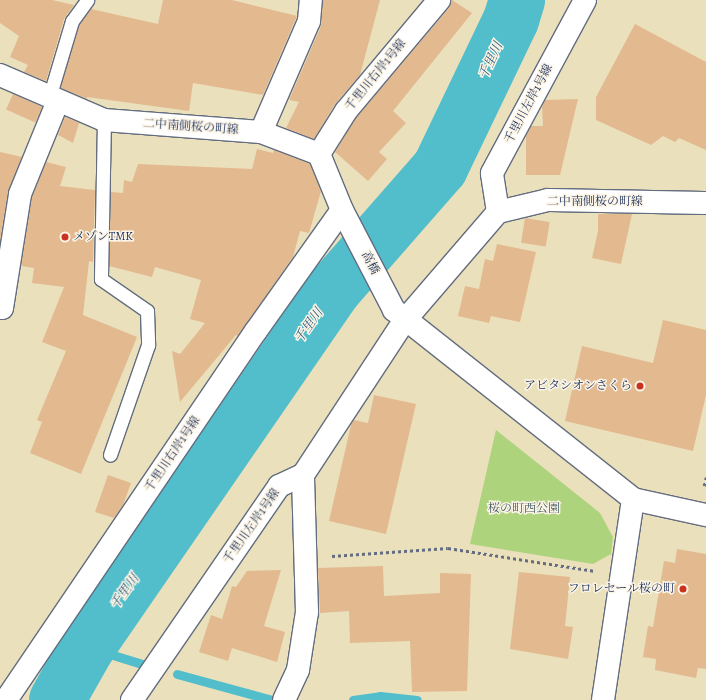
<!DOCTYPE html>
<meta charset="utf-8">
<style>
body{margin:0}
#map{position:relative;width:706px;height:700px;overflow:hidden;background:#eae0bc;font-family:Alegreya,"Noto Serif JP",serif}
div>[style]{position:absolute}
.green>*{inset:0;background:#add37d}
.stream>*{height:9px;margin:-4.5px;padding:0 4.5px;transform-origin:4.5px;border-radius:4.5px;background:#52becc}
.river>*{height:56px;margin:-28px;padding:0 28px;transform-origin:28px;border-radius:28px;background:#52becc}
.building>*{inset:0;background:#e3b990;transform-origin:0 0}
.path>*{height:2.5px;margin-top:-1.25px;transform-origin:0;background:repeating-linear-gradient(90deg,#636d7f 0 3px,transparent 0 6px)}
.roads{filter:drop-shadow(1px 0 #636d7f) drop-shadow(-1px 0 #636d7f) drop-shadow(0 1px #636d7f) drop-shadow(0 -1px #636d7f)}
.service>*{height:13px;margin:-6.5px;padding:0 6.5px;transform-origin:6.5px;border-radius:6.5px;background:#fff}
.minor>*{height:22px;margin:-11px;padding:0 11px;transform-origin:11px;border-radius:11px;background:#fff}
.dots>*{width:11px;height:11px;translate:-50% -50%;box-sizing:border-box;border:2px solid #fcf5e5;border-radius:50%}
span{translate:-50% -50%;white-space:nowrap;text-align:center;line-height:1.15;-webkit-text-stroke:3px #fcf5e5;paint-order:stroke}
.street-label{font-size:12px;color:#1b2f5e}
.poi-label{font-size:12px;color:#1b2f5e}
.left{translate:0 -50%;text-align:left}
.right{translate:-100% -50%;text-align:right}
.park-label{font-size:12px;color:#405866}
.water-label{font-size:13px;color:#2c5a7f;font-style:italic}
</style>
<div id="map">
<div class="green">
<i style="clip-path:polygon(496px 430px,600px 513px,613px 537px,611px 554px,593px 564px,470px 544px)"></i>
</div>
<div class="stream">
<i style="left:87px;top:647px;width:58px;rotate:17.2deg"></i>
<i style="left:177px;top:674px;width:98px;rotate:15.3deg"></i>
<i style="left:353px;top:700px;width:27px;rotate:-8deg"></i>
<i style="left:380px;top:696px;width:37px;rotate:6deg"></i>
</div>
<div class="river">
<i style="left:57px;top:700px;width:61px;rotate:-60.5deg"></i>
<i style="left:87px;top:647px;width:435px;rotate:-55.4deg"></i>
<i style="left:334px;top:289px;width:161px;rotate:-48.8deg"></i>
<i style="left:440px;top:168px;width:164px;rotate:-64.4deg"></i>
<i style="left:511px;top:20px;width:21px;rotate:-73deg"></i>
</div>
<div class="building">
<i style="clip-path:polygon(0 0,52px 0,74px 5px,64px 19px,46px 81px,24px 72px,28px 65px,10px 57px,19px 36px,0 23px)"></i>
<i style="clip-path:polygon(163px 0,232px 0,297px 16px,263px 95px,193px 83px,189px 111px,87px 97px,87px 99px,60px 88px,79px 25px,91px 9px,158px 24px)"></i>
<i style="clip-path:polygon(323px 0,380px 0,360px 75px,335px 104px,314px 139px,286px 128px,299px 102px,289px 100px,321px 26px)"></i>
<i style="clip-path:polygon(452px 0,472px 13px,393px 111px,406px 123px,379px 152px,387px 159px,368px 181px,335px 152px,356px 118px,449px 8px)"></i>
<i style="clip-path:polygon(635px 24px,706px 62px,706px 150px,679px 138px,675px 142px,663px 136px,651px 145px,596px 120px,596px 97px)"></i>
<i style="left:13px;top:94px;width:32px;height:17px;rotate:24deg"></i>
<i style="clip-path:polygon(578px 99px,560px 175px,526px 175px,526px 136px,531px 126px,543px 126px,542px 107px,545px 100px)"></i>
<i style="clip-path:polygon(65px 117px,79px 123px,73px 143px,58px 135px)"></i>
<i style="clip-path:polygon(257px 149px,273px 153px,274px 150px,310px 164px,321px 191px,309px 233px,300px 231px,293px 257px,238px 336px,236px 335px,180px 402px,172px 351px,180px 354px,205px 323px,190px 319px,201px 280px,155px 267px,152px 277px,109px 266px,111px 192px,123px 193px,124px 180px,132px 182px,138px 164px,252px 169px)"></i>
<i style="clip-path:polygon(0 152px,22px 157px,8px 192px,0 241px)"></i>
<i style="clip-path:polygon(46px 162px,66px 167px,60px 186px,95px 190px,93px 262px,89px 261px,83px 315px,137px 337px,81px 474px,30px 453px,42px 422px,37px 420px,66px 351px,42px 342px,64px 287px,32px 283px,34px 268px,21px 266px,32px 197px)"></i>
<i style="clip-path:polygon(598px 214px,632px 214px,621px 264px,592px 258px,598px 231px)"></i>
<i style="left:525px;top:218px;width:25px;height:25px;rotate:9deg"></i>
<i style="clip-path:polygon(497px 244px,536px 252px,520px 322px,491px 316px,489px 323px,458px 316px,465px 286px,479px 289px,485px 259px,493px 261px)"></i>
<i style="clip-path:polygon(663px 320px,706px 330px,706px 395px,693px 451px,565px 421px,582px 346px,653px 363px)"></i>
<i style="clip-path:polygon(374px 395px,416px 404px,386px 534px,329px 521px,351px 425px,354px 420px,368px 423px)"></i>
<i style="clip-path:polygon(108px 475px,131px 483px,123px 505px,114px 518px,95px 512px)"></i>
<i style="clip-path:polygon(677px 549px,706px 554px,706px 669px,698px 668px,696px 678px,655px 670px,656px 659px,643px 657px,648px 626px,653px 627px,664px 561px,675px 563px)"></i>
<i style="clip-path:polygon(383px 566px,384px 596px,440px 593px,440px 573px,471px 574px,467px 691px,412px 692px,410px 641px,350px 643px,349px 611px,320px 613px,318px 568px)"></i>
<i style="clip-path:polygon(281px 570px,264px 626px,285px 632px,277px 662px,232px 648px,228px 661px,199px 652px,211px 615px,222px 619px,232px 586px,236px 587px,247px 571px)"></i>
<i style="clip-path:polygon(519px 572px,570px 577px,565px 626px,573px 627px,568px 659px,510px 649px)"></i>
</div>
<div class="path">
<i style="left:704px;top:486px;width:9px;rotate:-77deg"></i>
<i style="left:332px;top:556px;width:116px;rotate:-3.9deg"></i>
<i style="left:448px;top:548px;width:149px;rotate:8.9deg"></i>
</div>
<div class="roads">
<div class="service">
<i style="left:49px;top:98px;width:80px;rotate:-73.4deg"></i>
<i style="left:72px;top:21px;width:26px;rotate:-54deg"></i>
<i style="left:104px;top:120px;width:159px;rotate:91.1deg"></i>
<i style="left:101px;top:279px;width:56px;rotate:34.8deg"></i>
<i style="left:147px;top:311px;width:34px;rotate:88deg"></i>
<i style="left:148px;top:345px;width:116px;rotate:109.1deg"></i>
</div>
<div class="minor">
<i style="left:0;top:75px;width:113px;rotate:23.4deg"></i>
<i style="left:104px;top:120px;width:157px;rotate:4.4deg"></i>
<i style="left:261px;top:132px;width:62px;rotate:20.8deg"></i>
<i style="left:319px;top:154px;width:61px;rotate:67.7deg"></i>
<i style="left:342px;top:210px;width:113px;rotate:62.5deg"></i>
<i style="left:394px;top:310px;width:305px;rotate:38.3deg"></i>
<i style="left:633px;top:499px;width:75px;rotate:12.4deg"></i>
<i style="left:261px;top:132px;width:121px;rotate:-66.6deg"></i>
<i style="left:309px;top:21px;width:21px;rotate:-85deg"></i>
<i style="left:319px;top:154px;width:51px;rotate:-57.9deg"></i>
<i style="left:346px;top:111px;width:145px;rotate:-50deg"></i>
<i style="left:498px;top:212px;width:39px;rotate:-99deg"></i>
<i style="left:492px;top:173px;width:196px;rotate:-61.7deg"></i>
<i style="left:0;top:307px;width:2px;rotate:27deg"></i>
<i style="left:2px;top:308px;width:115px;rotate:-81deg"></i>
<i style="left:20px;top:194px;width:100px;rotate:-67.8deg"></i>
<i style="left:6px;top:700px;width:446px;rotate:-55.9deg"></i>
<i style="left:256px;top:331px;width:148px;rotate:-54.6deg"></i>
<i style="left:132px;top:700px;width:260px;rotate:-55.5deg"></i>
<i style="left:279px;top:486px;width:26px;rotate:-25deg"></i>
<i style="left:303px;top:475px;width:186px;rotate:-56.7deg"></i>
<i style="left:405px;top:320px;width:143px;rotate:-49.3deg"></i>
<i style="left:498px;top:212px;width:51px;rotate:-13.5deg"></i>
<i style="left:548px;top:200px;width:158px;rotate:1.1deg"></i>
<i style="left:284px;top:700px;width:33px;rotate:-65deg"></i>
<i style="left:298px;top:670px;width:59px;rotate:-81.2deg"></i>
<i style="left:307px;top:612px;width:137px;rotate:-91.7deg"></i>
<i style="left:603px;top:700px;width:203px;rotate:-81.5deg"></i>
</div>
</div>
<div class="dots">
<i style="left:65px;top:237px;background:#c8321e"></i>
<i style="left:640px;top:386px;background:#c8321e"></i>
<i style="left:683px;top:589px;background:#c8321e"></i>
</div>
<div class="street-label">
<span style="left:376px;top:75px;rotate:-51deg">千里川右岸1号線</span>
<span style="left:529px;top:104px;rotate:-62deg">千里川左岸1号線</span>
<span style="left:191px;top:127px;rotate:4deg">二中南側桜の町線</span>
<span style="left:595px;top:202px">二中南側桜の町線</span>
<span style="left:370px;top:263px;rotate:63deg">高橋</span>
<span style="left:173px;top:454px;rotate:-56deg">千里川右岸1号線</span>
<span style="left:252px;top:526px;rotate:-55deg">千里川左岸1号線</span>
</div>
<div class="poi-label">
<span class="left" style="left:73px;top:237px">メゾンTMK</span>
<span class="right" style="left:632px;top:386px">アビタシオンさくら</span>
<span class="right" style="left:675px;top:589px">フロレセール桜の町</span>
</div>
<div class="park-label">
<span style="left:524px;top:509px">桜の町西公園</span>
</div>
<div class="water-label">
<span style="left:491px;top:61px;rotate:-65deg">千里川</span>
<span style="left:309px;top:326px;rotate:-55deg">千里川</span>
<span style="left:125px;top:592px;rotate:-55deg">千里川</span>
</div>
</div>
